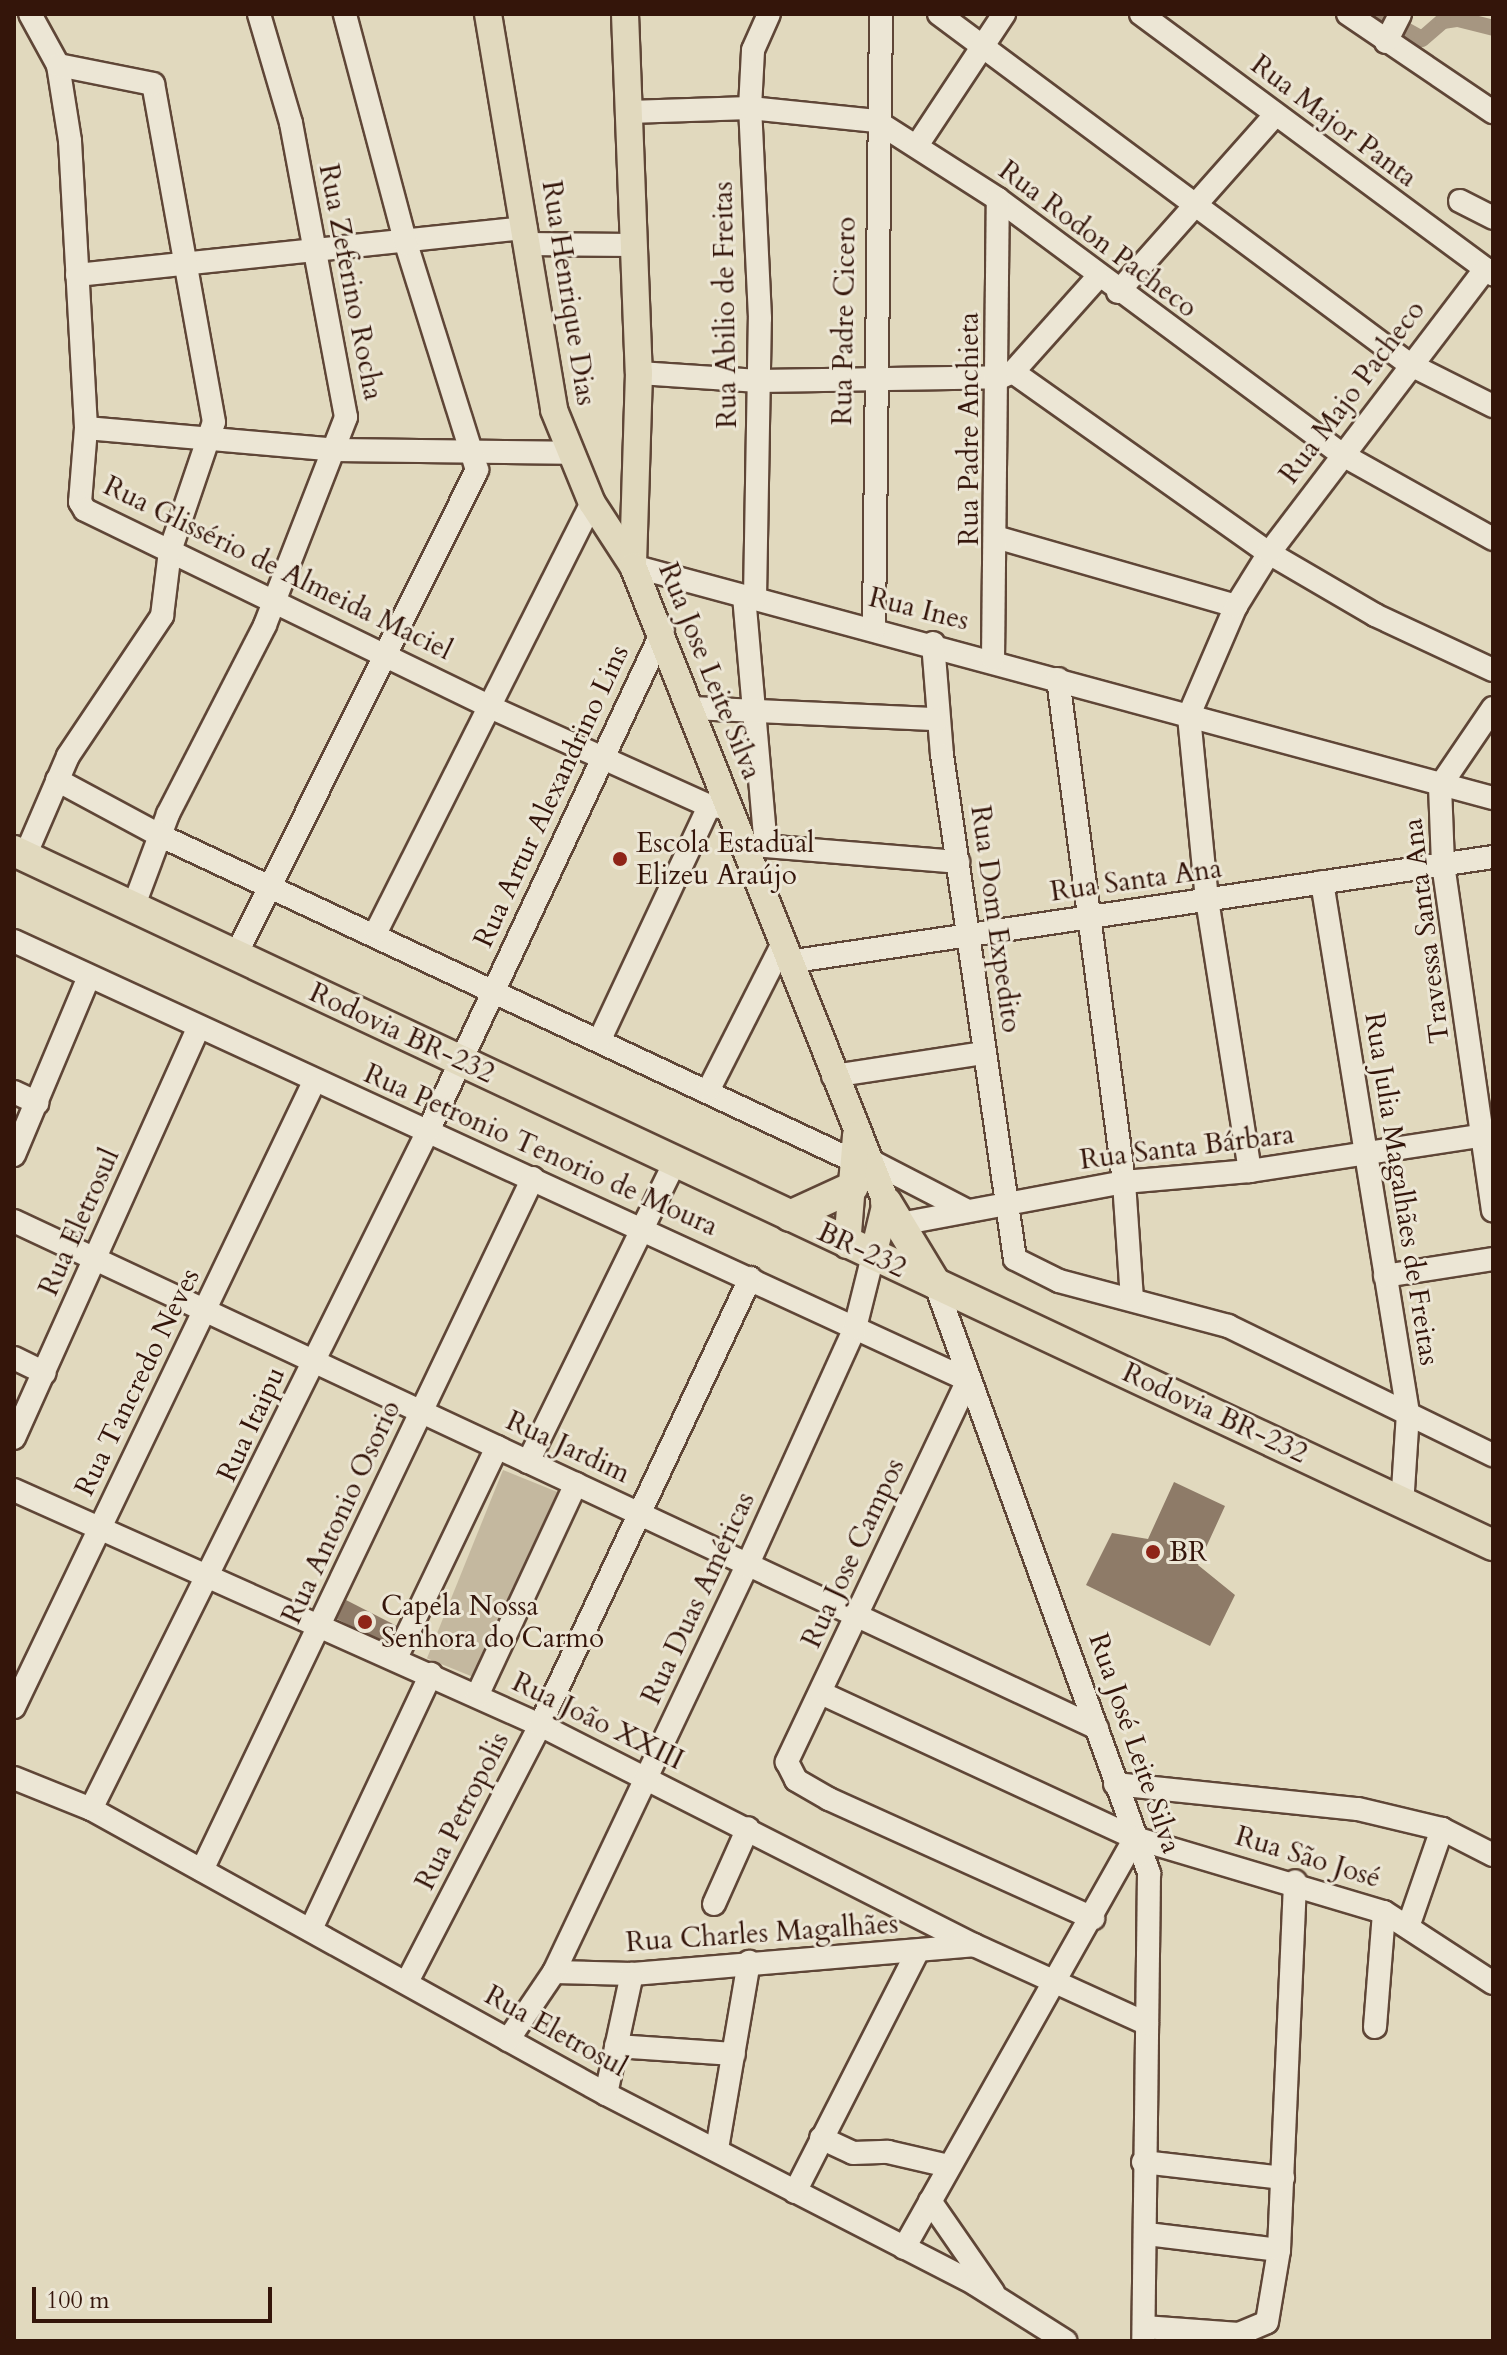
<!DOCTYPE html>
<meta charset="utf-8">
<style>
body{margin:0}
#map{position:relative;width:1507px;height:2355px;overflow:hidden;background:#e1d9be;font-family:Cardo,serif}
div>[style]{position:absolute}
.green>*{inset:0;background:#c4b89f;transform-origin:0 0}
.canal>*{height:16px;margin:-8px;padding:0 8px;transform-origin:8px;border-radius:8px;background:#a69681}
.building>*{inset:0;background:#8e7b68;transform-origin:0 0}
.roads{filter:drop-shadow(2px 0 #5f4637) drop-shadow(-2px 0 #5f4637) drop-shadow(0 2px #5f4637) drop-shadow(0 -2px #5f4637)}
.minor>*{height:22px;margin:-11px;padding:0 11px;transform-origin:11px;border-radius:11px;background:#ece6d5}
.major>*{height:26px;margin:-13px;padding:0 13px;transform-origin:13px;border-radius:13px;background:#e1d9be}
.highway>*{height:30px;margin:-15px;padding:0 15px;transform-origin:15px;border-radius:15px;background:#e1d9be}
.dots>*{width:22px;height:22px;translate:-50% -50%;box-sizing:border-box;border:4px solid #ece6d5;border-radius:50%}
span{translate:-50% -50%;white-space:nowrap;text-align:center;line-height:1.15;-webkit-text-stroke:6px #ece6d5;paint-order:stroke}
.street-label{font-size:28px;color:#34150a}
.poi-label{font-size:28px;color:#34150a}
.left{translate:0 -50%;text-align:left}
.frame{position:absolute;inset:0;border:16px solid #34150a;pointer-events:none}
.scale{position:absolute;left:32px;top:2287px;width:240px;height:36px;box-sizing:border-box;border:4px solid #34150a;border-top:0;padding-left:10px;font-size:24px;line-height:28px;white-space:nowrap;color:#34150a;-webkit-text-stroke:6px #ece6d5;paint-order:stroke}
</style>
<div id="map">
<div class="green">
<i style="left:503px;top:1470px;width:68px;height:203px;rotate:22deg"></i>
</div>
<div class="canal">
<i style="left:1377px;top:14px;width:51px;rotate:29.1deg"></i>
<i style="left:1422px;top:39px;width:28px;rotate:-41deg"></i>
<i style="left:1443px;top:21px;width:15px;rotate:-8deg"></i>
<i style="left:1458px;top:19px;width:36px;rotate:14deg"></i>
</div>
<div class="building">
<i style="clip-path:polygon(1174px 1482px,1225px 1506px,1198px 1565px,1235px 1595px,1210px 1646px,1086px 1585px,1112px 1533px,1148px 1539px)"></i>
<i style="left:346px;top:1600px;width:56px;height:21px;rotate:27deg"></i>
</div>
<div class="roads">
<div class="minor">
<i style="left:30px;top:14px;width:58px;rotate:61.2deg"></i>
<i style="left:58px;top:65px;width:77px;rotate:81deg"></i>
<i style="left:70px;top:141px;width:287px;rotate:86.8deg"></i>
<i style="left:86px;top:428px;width:74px;rotate:94.6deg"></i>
<i style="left:80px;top:502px;width:9px;rotate:58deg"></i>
<i style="left:85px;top:510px;width:450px;rotate:25.9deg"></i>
<i style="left:490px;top:707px;width:240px;rotate:24.3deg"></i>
<i style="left:709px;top:806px;width:21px;rotate:5deg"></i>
<i style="left:939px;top:14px;width:586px;rotate:36.67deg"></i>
<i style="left:1409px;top:364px;width:94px;rotate:26.6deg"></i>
<i style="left:1141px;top:14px;width:438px;rotate:36.5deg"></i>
<i style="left:1348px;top:14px;width:175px;rotate:34.1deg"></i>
<i style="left:1386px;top:42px;width:31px;rotate:-63deg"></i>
<i style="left:629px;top:112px;width:121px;rotate:-1.9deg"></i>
<i style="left:750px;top:108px;width:127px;rotate:5.9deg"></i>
<i style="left:876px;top:121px;width:145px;rotate:32.6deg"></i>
<i style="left:998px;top:199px;width:427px;rotate:36.6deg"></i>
<i style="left:1341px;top:454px;width:174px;rotate:29.2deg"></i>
<i style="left:918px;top:144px;width:156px;rotate:-56.5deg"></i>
<i style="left:1460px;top:201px;width:37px;rotate:27deg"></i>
<i style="left:527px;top:244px;width:107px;rotate:0.5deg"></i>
<i style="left:77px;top:275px;width:451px;rotate:-6deg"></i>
<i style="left:1118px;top:292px;width:237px;rotate:-48.4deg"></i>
<i style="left:1013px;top:372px;width:314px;rotate:35.3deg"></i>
<i style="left:1269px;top:553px;width:123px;rotate:30.3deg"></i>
<i style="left:1375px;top:615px;width:130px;rotate:25deg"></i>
<i style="left:639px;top:373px;width:120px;rotate:3.8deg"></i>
<i style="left:759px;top:381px;width:242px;rotate:-0.9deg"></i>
<i style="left:1001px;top:377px;width:13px;rotate:-23deg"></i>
<i style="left:1013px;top:372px;width:126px;rotate:-48.2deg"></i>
<i style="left:86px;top:428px;width:250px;rotate:5deg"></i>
<i style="left:335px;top:450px;width:233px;rotate:0.7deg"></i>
<i style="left:999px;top:538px;width:247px;rotate:16deg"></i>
<i style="left:633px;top:566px;width:891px;rotate:15.1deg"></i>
<i style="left:744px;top:596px;width:250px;rotate:85deg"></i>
<i style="left:755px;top:598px;width:280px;rotate:-89deg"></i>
<i style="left:760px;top:318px;width:210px;rotate:-92.7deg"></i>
<i style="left:750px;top:108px;width:58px;rotate:-87deg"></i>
<i style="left:753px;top:50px;width:39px;rotate:-66deg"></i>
<i style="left:874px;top:628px;width:614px;rotate:-89.35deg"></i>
<i style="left:933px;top:643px;width:112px;rotate:85.4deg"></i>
<i style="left:942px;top:755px;width:509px;rotate:81.76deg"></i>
<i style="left:1015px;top:1259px;width:49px;rotate:26.6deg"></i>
<i style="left:1059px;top:1281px;width:175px;rotate:14.9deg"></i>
<i style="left:1228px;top:1326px;width:295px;rotate:26deg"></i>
<i style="left:993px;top:659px;width:460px;rotate:-89.4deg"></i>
<i style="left:1058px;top:679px;width:507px;rotate:82.52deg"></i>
<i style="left:1124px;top:1182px;width:116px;rotate:86.1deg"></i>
<i style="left:692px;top:708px;width:246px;rotate:2.6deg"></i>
<i style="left:1493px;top:708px;width:94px;rotate:124.2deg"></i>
<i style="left:1440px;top:786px;width:78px;rotate:87.8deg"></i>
<i style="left:1443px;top:864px;width:350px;rotate:81.8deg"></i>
<i style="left:57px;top:780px;width:116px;rotate:28.3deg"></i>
<i style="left:159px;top:835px;width:770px;rotate:25.13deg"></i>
<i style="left:752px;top:845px;width:207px;rotate:4.7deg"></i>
<i style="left:25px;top:856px;width:109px;rotate:-66.7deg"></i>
<i style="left:68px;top:756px;width:169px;rotate:-56.1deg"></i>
<i style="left:162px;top:616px;width:65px;rotate:-83deg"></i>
<i style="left:170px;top:551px;width:136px;rotate:-71.2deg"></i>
<i style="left:214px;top:422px;width:343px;rotate:-100.2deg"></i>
<i style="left:153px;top:84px;width:97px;rotate:-168.7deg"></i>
<i style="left:1322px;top:882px;width:538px;rotate:80.8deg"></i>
<i style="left:1408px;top:1413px;width:92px;rotate:93.7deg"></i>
<i style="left:134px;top:905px;width:97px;rotate:-69.5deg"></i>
<i style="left:168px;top:814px;width:212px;rotate:-62.8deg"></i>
<i style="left:265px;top:625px;width:223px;rotate:-68.7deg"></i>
<i style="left:346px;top:417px;width:299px;rotate:-100.6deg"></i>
<i style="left:291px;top:123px;width:114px;rotate:-106.4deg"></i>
<i style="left:376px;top:932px;width:480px;rotate:-63.3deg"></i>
<i style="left:14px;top:941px;width:1050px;rotate:24.71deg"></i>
<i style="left:968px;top:1380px;width:423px;rotate:115.4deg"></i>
<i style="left:787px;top:1762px;width:20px;rotate:63deg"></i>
<i style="left:796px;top:1780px;width:38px;rotate:30deg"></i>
<i style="left:829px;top:1799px;width:290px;rotate:24.3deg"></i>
<i style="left:236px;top:955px;width:542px;rotate:-63.58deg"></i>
<i style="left:477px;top:470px;width:237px;rotate:-107.4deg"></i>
<i style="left:406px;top:244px;width:238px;rotate:-104.9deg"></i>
<i style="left:788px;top:962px;width:713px;rotate:-8.47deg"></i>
<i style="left:600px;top:1039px;width:257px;rotate:-64.9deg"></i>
<i style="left:833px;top:1076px;width:153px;rotate:-8.7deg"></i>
<i style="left:709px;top:1089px;width:161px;rotate:-63.1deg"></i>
<i style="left:14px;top:1092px;width:26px;rotate:25deg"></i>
<i style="left:14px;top:1155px;width:193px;rotate:-67.2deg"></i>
<i style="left:871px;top:1161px;width:105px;rotate:27.3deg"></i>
<i style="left:1250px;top:1171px;width:274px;rotate:-99deg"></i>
<i style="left:1207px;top:900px;width:186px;rotate:-95.6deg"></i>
<i style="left:1189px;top:715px;width:119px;rotate:-66.7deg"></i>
<i style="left:1236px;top:606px;width:62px;rotate:-58.1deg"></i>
<i style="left:1269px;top:553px;width:357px;rotate:-52.7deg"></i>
<i style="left:14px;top:1221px;width:1196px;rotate:25.09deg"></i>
<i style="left:900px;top:1224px;width:228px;rotate:-10.6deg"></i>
<i style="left:1124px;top:1182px;width:126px;rotate:-5deg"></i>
<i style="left:1250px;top:1171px;width:246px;rotate:-8.7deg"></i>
<i style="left:1385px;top:1276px;width:109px;rotate:-8.9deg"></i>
<i style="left:935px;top:1283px;width:628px;rotate:70.06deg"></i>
<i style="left:1149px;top:1873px;width:468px;rotate:90.7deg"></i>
<i style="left:14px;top:1358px;width:34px;rotate:26deg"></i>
<i style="left:14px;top:1438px;width:446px;rotate:-65.8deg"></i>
<i style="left:528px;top:1462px;width:336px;rotate:-63.9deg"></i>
<i style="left:14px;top:1490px;width:576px;rotate:24.07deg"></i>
<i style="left:540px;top:1725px;width:487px;rotate:26.9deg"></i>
<i style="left:974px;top:1945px;width:190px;rotate:24.5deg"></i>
<i style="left:396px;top:1658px;width:234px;rotate:-64.4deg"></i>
<i style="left:821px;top:1693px;width:346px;rotate:24.8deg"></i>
<i style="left:1135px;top:1838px;width:260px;rotate:16.6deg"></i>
<i style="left:1384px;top:1912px;width:130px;rotate:33.1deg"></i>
<i style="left:477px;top:1696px;width:234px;rotate:-65deg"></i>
<i style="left:14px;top:1707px;width:693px;rotate:-64.36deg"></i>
<i style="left:14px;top:1778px;width:83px;rotate:21.9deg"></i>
<i style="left:91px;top:1809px;width:589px;rotate:28.96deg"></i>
<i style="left:606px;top:2094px;width:415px;rotate:27.2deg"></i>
<i style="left:975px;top:2284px;width:107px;rotate:32.3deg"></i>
<i style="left:1115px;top:1784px;width:244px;rotate:5.9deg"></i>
<i style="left:1358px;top:1809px;width:86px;rotate:13.4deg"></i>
<i style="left:1442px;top:1829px;width:57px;rotate:27deg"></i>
<i style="left:91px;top:1809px;width:757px;rotate:-63.57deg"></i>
<i style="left:428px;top:1131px;width:553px;rotate:-64.87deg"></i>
<i style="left:202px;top:1870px;width:767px;rotate:-64.44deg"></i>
<i style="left:714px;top:1904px;width:83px;rotate:-65.9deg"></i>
<i style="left:1408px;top:1927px;width:104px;rotate:-70.9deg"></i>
<i style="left:311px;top:1929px;width:282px;rotate:-64.8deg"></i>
<i style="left:554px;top:1972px;width:78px;rotate:1.5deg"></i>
<i style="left:632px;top:1974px;width:343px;rotate:-4.8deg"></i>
<i style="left:408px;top:1980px;width:287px;rotate:-62.6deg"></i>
<i style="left:540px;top:1725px;width:494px;rotate:-64.8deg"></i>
<i style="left:1375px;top:2027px;width:115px;rotate:-85.5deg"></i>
<i style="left:508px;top:2040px;width:82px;rotate:-55.9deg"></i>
<i style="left:554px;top:1972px;width:450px;rotate:-64.6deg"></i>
<i style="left:747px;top:1566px;width:261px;rotate:-65.6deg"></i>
<i style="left:855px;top:1328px;width:74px;rotate:-76deg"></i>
<i style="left:616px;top:2046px;width:118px;rotate:3.9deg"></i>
<i style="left:606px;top:2094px;width:123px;rotate:-77.8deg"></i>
<i style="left:821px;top:2138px;width:35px;rotate:25deg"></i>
<i style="left:853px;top:2153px;width:35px;rotate:-2deg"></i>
<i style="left:888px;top:2152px;width:62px;rotate:13.1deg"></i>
<i style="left:717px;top:2149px;width:190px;rotate:-80.3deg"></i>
<i style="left:1143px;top:2162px;width:141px;rotate:6.5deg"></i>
<i style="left:795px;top:2192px;width:268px;rotate:-63deg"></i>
<i style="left:930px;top:2201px;width:111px;rotate:55.3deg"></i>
<i style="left:1147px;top:2234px;width:133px;rotate:6.9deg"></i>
<i style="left:904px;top:2248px;width:471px;rotate:-60.6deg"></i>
<i style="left:1144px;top:2327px;width:95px;rotate:4.2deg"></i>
<i style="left:1239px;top:2334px;width:30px;rotate:-23deg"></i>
<i style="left:1267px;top:2322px;width:73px;rotate:-80.5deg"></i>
<i style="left:1279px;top:2250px;width:369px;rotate:-87.5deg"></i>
</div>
<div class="major">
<i style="left:488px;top:14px;width:401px;rotate:80.5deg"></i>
<i style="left:554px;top:410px;width:100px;rotate:67.8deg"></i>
<i style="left:592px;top:503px;width:75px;rotate:56.9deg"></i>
<i style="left:625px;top:14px;width:359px;rotate:87.8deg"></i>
<i style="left:639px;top:373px;width:193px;rotate:91.8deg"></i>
<i style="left:633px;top:566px;width:684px;rotate:68.31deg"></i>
<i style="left:886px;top:1202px;width:56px;rotate:103.5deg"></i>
<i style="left:847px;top:1245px;width:110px;rotate:-85.3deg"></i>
</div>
<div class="highway">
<i style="left:14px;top:851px;width:1634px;rotate:25.14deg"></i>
<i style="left:886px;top:1202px;width:95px;rotate:58.8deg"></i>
<i style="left:790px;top:1216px;width:69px;rotate:-24.7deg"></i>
</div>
</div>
<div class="dots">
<i style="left:620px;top:859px;background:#8f2418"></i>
<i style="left:1153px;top:1552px;background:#8f2418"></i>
<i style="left:365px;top:1622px;background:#8f2418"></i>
</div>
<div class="street-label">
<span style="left:1334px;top:121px;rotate:37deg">Rua Major Panta</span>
<span style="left:1098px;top:239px;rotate:37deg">Rua Rodon Pacheco</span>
<span style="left:351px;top:282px;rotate:79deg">Rua Zeferino Rocha</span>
<span style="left:569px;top:293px;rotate:81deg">Rua Henrique Dias</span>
<span style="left:725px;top:305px;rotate:-91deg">Rua Abilio de Freitas</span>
<span style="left:844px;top:321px;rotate:-89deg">Rua Padre Cicero</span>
<span style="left:1352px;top:392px;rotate:-53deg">Rua Majo Pacheco</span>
<span style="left:969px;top:429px;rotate:-90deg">Rua Padre Anchieta</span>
<span style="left:278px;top:568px;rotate:26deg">Rua Glissério de Almeida Maciel</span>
<span style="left:919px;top:609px;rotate:14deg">Rua Ines</span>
<span style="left:710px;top:671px;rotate:68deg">Rua Jose Leite Silva</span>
<span style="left:551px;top:796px;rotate:-65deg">Rua Artur Alexandrino Lins</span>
<span style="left:1136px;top:880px;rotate:-8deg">Rua Santa Ana</span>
<span style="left:996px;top:919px;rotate:82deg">Rua Dom Expedito</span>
<span style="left:1426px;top:931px;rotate:-97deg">Travessa Santa Ana</span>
<span style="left:402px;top:1033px;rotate:25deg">Rodovia BR-232</span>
<span style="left:1187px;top:1147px;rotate:-7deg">Rua Santa Bárbara</span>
<span style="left:541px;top:1150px;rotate:24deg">Rua Petronio Tenorio de Moura</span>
<span style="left:1402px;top:1189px;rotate:81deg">Rua Julia Magalhães de Freitas</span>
<span style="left:79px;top:1222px;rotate:-66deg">Rua Eletrosul</span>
<span style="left:862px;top:1250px;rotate:25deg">BR-232</span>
<span style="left:137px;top:1382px;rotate:-64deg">Rua Tancredo Neves</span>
<span style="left:1215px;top:1413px;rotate:25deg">Rodovia BR-232</span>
<span style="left:251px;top:1424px;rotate:-65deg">Rua Itaipu</span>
<span style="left:568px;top:1447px;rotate:25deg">Rua Jardim</span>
<span style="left:341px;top:1512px;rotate:-65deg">Rua Antonio Osorio</span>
<span style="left:853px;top:1553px;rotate:-65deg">Rua Jose Campos</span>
<span style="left:698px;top:1598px;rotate:-65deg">Rua Duas Américas</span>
<span style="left:598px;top:1721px;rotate:26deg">Rua João XXIII</span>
<span style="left:1135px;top:1743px;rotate:71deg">Rua José Leite Silva</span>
<span style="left:462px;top:1811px;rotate:-63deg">Rua Petropolis</span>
<span style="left:1308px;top:1857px;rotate:17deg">Rua São José</span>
<span style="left:762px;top:1933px;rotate:-4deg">Rua Charles Magalhães</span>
<span style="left:556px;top:2031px;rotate:29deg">Rua Eletrosul</span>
</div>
<div class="poi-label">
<span class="left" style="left:636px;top:859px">Escola Estadual<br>Elizeu Araújo</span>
<span class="left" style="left:1169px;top:1552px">BR</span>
<span class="left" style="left:381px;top:1622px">Capela Nossa<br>Senhora do Carmo</span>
</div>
<div class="frame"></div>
<div class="scale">100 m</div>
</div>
